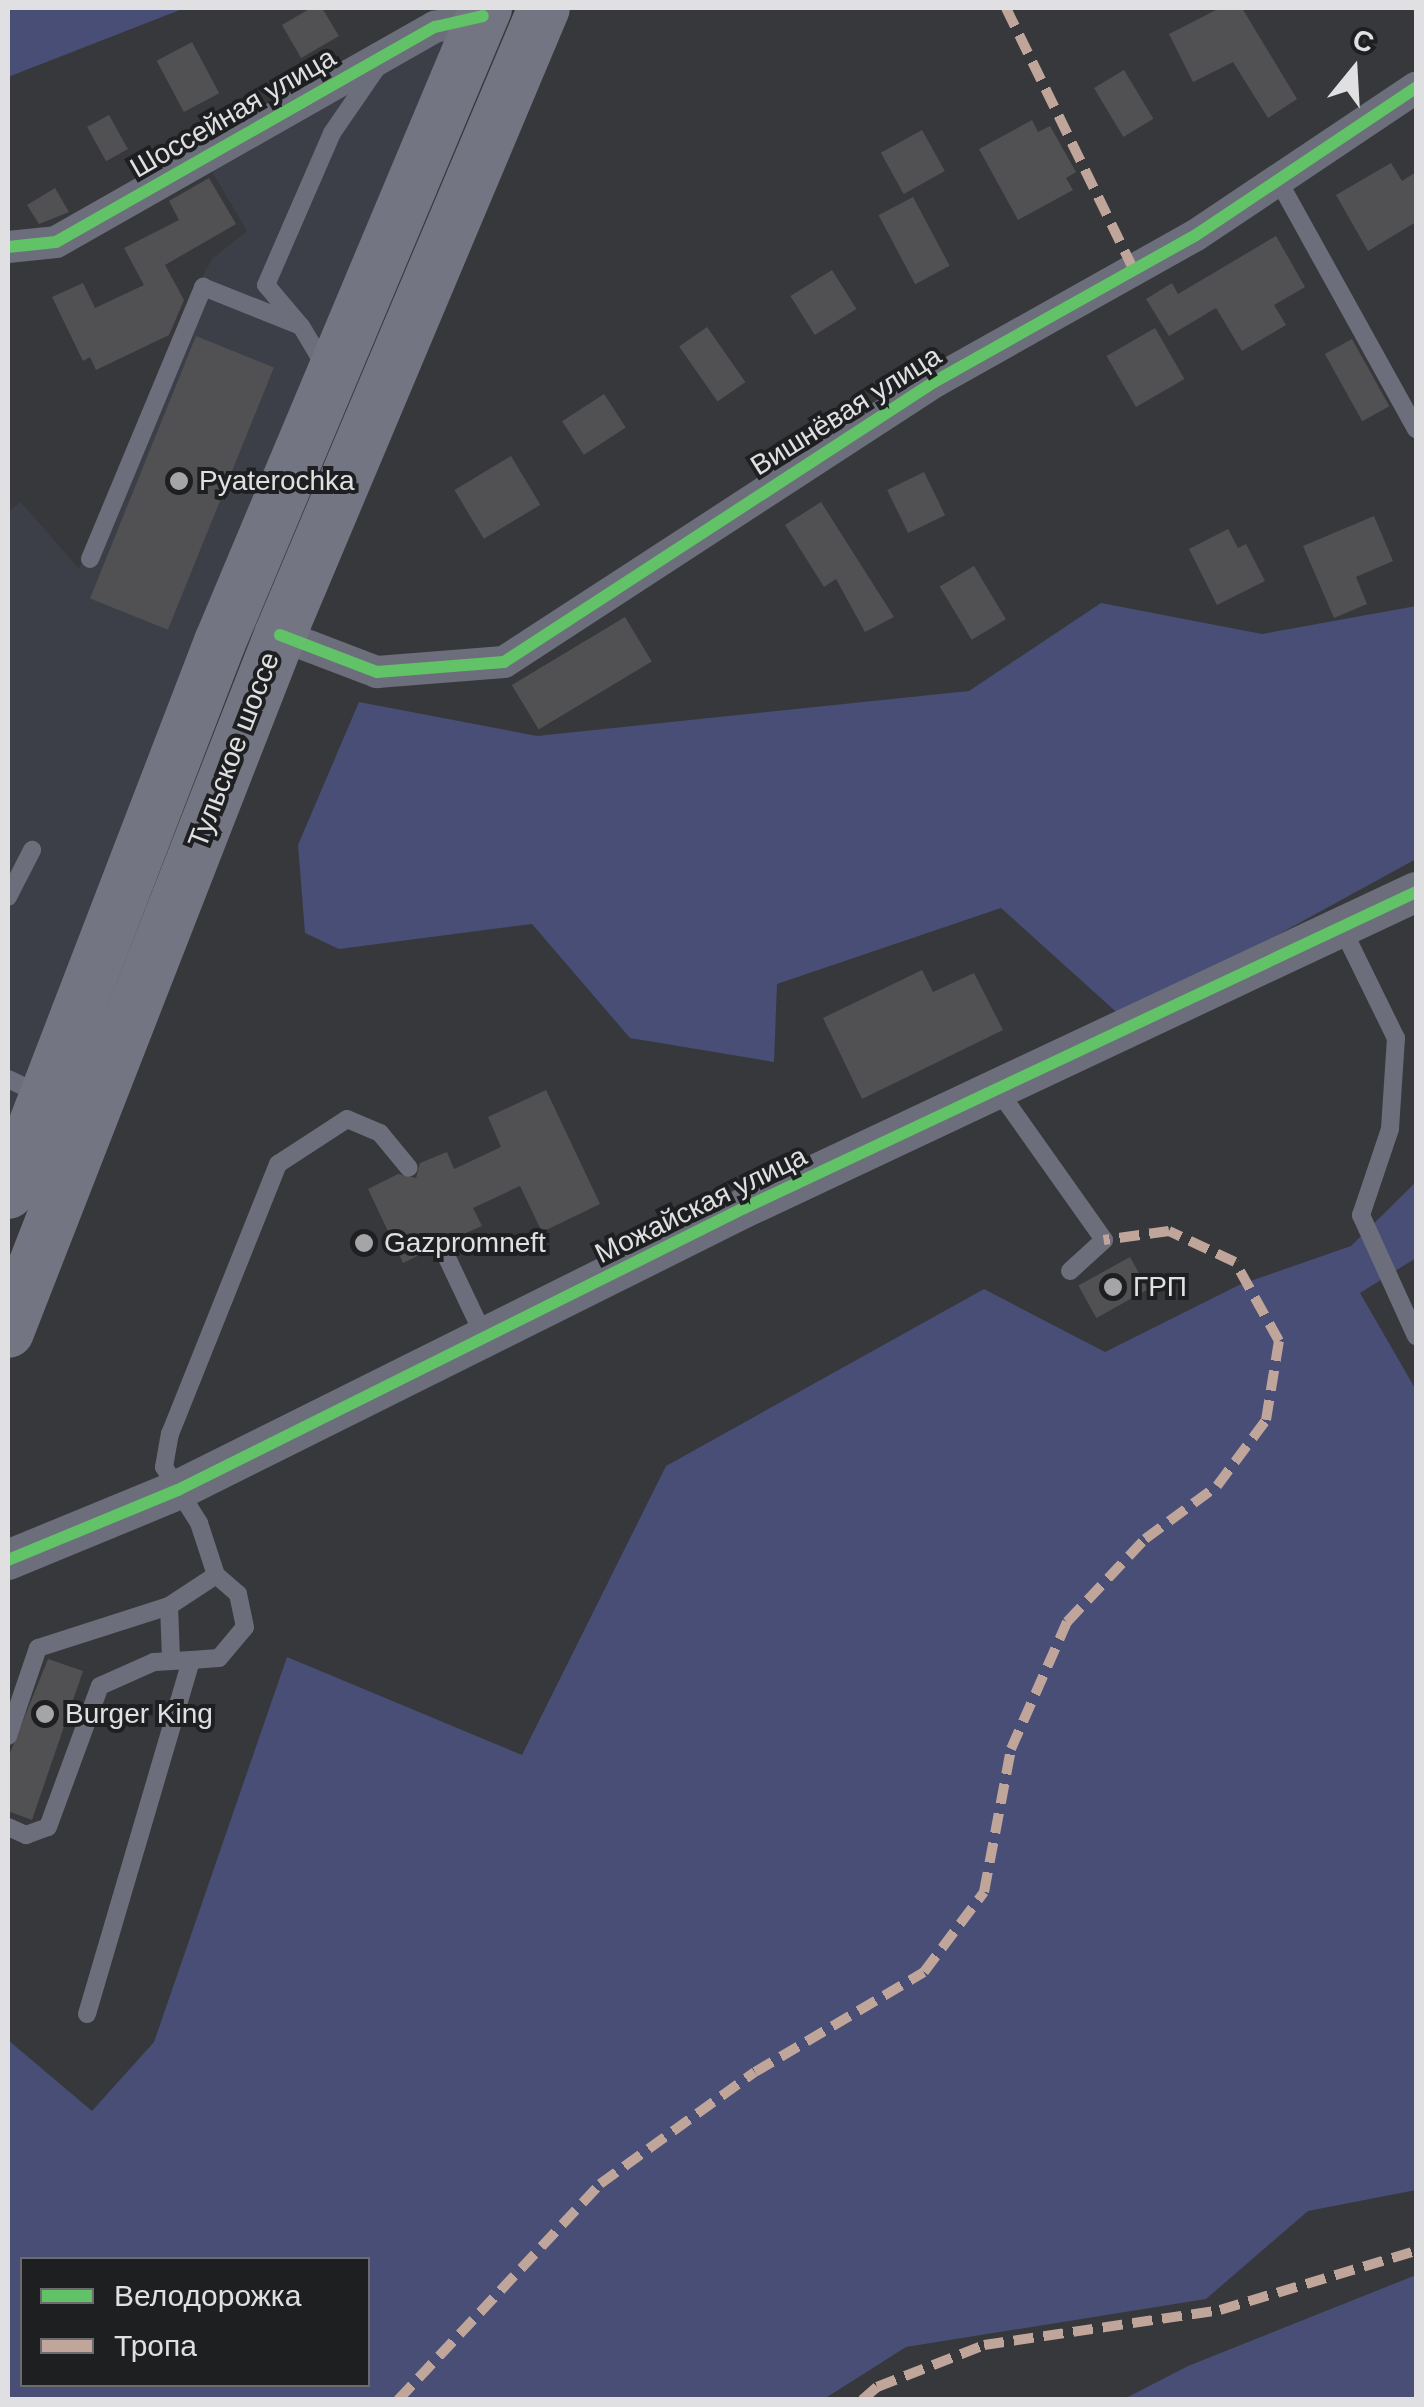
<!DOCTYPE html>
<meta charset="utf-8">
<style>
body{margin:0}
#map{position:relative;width:1424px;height:2407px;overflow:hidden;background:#37383b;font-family:Arial,sans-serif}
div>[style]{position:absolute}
.built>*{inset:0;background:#3d3f48}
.green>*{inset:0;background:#484e75}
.building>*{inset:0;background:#515154;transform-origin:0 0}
.service>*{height:18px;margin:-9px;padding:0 9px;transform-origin:9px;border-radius:9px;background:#6c6e7b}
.minor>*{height:32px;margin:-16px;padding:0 16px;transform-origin:16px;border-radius:16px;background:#6c6e7b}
.tertiary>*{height:40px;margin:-20px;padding:0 20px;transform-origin:20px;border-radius:20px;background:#6c6e7b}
.primary>*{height:52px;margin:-26px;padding:0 26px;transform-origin:26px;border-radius:26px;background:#737682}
.quiet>*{height:10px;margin-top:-5px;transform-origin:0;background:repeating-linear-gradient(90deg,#c0a59a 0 20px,transparent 0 30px)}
.cycleway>*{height:12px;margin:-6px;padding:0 6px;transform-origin:6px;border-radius:6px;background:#61c268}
.dots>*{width:28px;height:28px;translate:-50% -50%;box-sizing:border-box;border:5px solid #1e1f21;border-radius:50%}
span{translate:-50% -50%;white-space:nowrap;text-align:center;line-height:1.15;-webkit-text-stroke:8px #1e1f21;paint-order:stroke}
.street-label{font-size:28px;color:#e0e0e3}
.poi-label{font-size:28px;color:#e0e0e3}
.left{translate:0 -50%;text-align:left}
.frame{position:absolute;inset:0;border:10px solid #e0e0e3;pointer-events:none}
.legend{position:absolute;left:20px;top:2257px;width:350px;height:130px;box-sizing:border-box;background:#1e1f21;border:2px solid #6c6c6f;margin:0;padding:12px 18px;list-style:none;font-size:30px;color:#e0e0e3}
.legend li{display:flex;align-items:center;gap:20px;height:50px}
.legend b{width:50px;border:2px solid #6c6c6f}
.north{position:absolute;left:1304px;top:20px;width:100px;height:100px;-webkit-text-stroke:8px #1e1f21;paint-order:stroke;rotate:18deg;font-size:28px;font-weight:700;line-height:40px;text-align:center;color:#e0e0e3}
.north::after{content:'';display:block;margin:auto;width:35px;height:45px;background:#e0e0e3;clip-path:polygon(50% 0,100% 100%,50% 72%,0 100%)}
</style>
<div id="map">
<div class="built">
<i style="clip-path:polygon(449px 28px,8px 1132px,8px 512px,21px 502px,79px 569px,187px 306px,212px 259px,247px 231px,208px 165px)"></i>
</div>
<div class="green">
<i style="clip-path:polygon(8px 8px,185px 8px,8px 77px)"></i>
<i style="clip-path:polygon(1101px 603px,1262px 634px,1416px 606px,1416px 859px,1124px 1019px,1001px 908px,777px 984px,774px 1062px,630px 1038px,532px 924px,339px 949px,305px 933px,298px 845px,359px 702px,537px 736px,969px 691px)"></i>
<i style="clip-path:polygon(evenodd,1416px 1182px,1416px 1258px,1360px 1293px,1416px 1390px,1416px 2190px,1308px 2211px,1206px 2299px,906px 2347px,824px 2399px,8px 2399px,8px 2040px,92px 2111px,154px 2042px,287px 1657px,522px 1755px,666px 1466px,984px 1289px,1105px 1352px,1239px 1285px,1351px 1246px,1416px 1182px,22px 2260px,368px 2260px,368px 2384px,22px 2384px,22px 2260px)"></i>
<i style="clip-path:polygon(1416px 2275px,1416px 2399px,1124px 2399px,1188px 2366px)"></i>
</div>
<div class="building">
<i style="clip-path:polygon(311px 8px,322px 8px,339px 36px,301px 58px,282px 25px)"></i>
<i style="clip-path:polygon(1220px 8px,1242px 8px,1297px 99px,1268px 118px,1233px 62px,1193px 82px,1169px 34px)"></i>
<i style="left:192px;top:42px;width:58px;height:40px;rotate:62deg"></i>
<i style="left:1124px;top:70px;width:57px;height:35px;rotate:59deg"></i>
<i style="left:109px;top:115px;width:39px;height:25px;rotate:61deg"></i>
<i style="clip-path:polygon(1032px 120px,1038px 132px,1050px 126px,1076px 172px,1066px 178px,1073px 190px,1018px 220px,979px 149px)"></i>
<i style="left:922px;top:130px;width:47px;height:47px;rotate:61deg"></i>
<i style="clip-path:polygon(1391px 163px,1402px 181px,1416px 172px,1416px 222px,1368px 251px,1336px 195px)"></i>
<i style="clip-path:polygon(209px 178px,236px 224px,165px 265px,184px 300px,169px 335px,96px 370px,90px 357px,83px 361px,52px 297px,83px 283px,95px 308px,144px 285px,124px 248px,179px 220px,169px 201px)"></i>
<i style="clip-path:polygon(55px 188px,69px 212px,39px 224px,27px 205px)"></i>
<i style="left:913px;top:197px;width:78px;height:39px;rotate:62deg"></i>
<i style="clip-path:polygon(1276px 236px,1305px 287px,1274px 305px,1286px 325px,1242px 351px,1216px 308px,1169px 336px,1146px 299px,1172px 283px,1178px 294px)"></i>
<i style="left:832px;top:270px;width:46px;height:49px;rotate:58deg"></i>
<i style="left:707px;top:327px;width:67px;height:34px;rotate:55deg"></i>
<i style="left:1155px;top:328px;width:59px;height:56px;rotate:60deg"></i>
<i style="left:196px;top:336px;width:84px;height:283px;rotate:22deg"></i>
<i style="left:1352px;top:339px;width:77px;height:31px;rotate:61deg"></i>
<i style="left:604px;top:394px;width:40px;height:50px;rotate:57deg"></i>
<i style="left:511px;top:456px;width:57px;height:66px;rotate:59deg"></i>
<i style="left:924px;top:472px;width:48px;height:41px;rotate:64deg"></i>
<i style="clip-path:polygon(821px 502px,894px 617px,865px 632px,836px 579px,824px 587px,785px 525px)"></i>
<i style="clip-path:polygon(1374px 516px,1393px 561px,1356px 577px,1367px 604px,1334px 618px,1303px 546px)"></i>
<i style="clip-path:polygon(1228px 529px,1238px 548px,1246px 544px,1265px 581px,1217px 605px,1189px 549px)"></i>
<i style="left:974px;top:566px;width:62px;height:40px;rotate:59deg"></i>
<i style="left:625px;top:617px;width:52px;height:132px;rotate:59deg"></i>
<i style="clip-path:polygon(922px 970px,933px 992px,974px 973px,1003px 1030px,862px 1099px,823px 1018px)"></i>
<i style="clip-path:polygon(546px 1090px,600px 1204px,542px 1232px,520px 1186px,473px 1208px,482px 1226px,452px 1239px,437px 1233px,430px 1250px,403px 1263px,368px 1189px,398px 1174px,416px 1178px,420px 1163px,447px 1152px,454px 1169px,501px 1147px,488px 1117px)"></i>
<i style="left:1130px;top:1257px;width:37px;height:59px;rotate:61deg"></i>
<i style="clip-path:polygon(48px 1659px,83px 1671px,32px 1820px,8px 1811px,8px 1758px)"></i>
</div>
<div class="service">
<i style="left:1278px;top:180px;width:285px;rotate:61deg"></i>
<i style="left:299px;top:324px;width:51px;rotate:-130.2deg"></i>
<i style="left:266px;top:285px;width:166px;rotate:-66.5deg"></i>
<i style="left:332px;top:133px;width:78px;rotate:-55.5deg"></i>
<i style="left:90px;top:559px;width:295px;rotate:-67.4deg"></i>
<i style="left:203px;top:287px;width:105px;rotate:21.7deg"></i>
<i style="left:301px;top:326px;width:49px;rotate:59.2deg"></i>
<i style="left:8px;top:897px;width:53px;rotate:-62.9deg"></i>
<i style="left:1342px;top:928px;width:123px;rotate:63.9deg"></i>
<i style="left:1396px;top:1038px;width:91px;rotate:93.8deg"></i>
<i style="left:1390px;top:1129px;width:91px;rotate:108.6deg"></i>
<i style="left:1361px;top:1215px;width:133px;rotate:65.6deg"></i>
<i style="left:8px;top:1079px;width:35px;rotate:25deg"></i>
<i style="left:1000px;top:1093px;width:180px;rotate:54.7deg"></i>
<i style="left:1104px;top:1240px;width:46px;rotate:137.6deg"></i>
<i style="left:441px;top:1245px;width:105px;rotate:64.7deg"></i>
<i style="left:169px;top:1606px;width:51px;rotate:87.8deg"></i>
<i style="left:8px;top:1736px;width:93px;rotate:-71.2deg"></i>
<i style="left:38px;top:1648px;width:138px;rotate:-17.8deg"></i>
<i style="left:169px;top:1606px;width:56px;rotate:-33.4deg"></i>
<i style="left:8px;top:1827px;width:20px;rotate:24deg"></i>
<i style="left:26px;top:1835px;width:23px;rotate:-20deg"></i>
<i style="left:48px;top:1827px;width:150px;rotate:-69.8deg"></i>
<i style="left:100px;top:1686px;width:59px;rotate:-24deg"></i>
<i style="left:154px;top:1662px;width:37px;rotate:-3deg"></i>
<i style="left:87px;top:2014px;width:369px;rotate:-73.6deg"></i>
<i style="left:191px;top:1660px;width:28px;rotate:-4deg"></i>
<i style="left:219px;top:1658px;width:40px;rotate:-50deg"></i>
<i style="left:245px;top:1627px;width:34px;rotate:-102deg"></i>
<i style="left:238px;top:1594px;width:29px;rotate:-139deg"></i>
<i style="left:216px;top:1575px;width:55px;rotate:-108.1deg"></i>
<i style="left:199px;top:1523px;width:66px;rotate:-122deg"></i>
<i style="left:164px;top:1467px;width:34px;rotate:-80deg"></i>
<i style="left:170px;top:1434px;width:291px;rotate:-68.2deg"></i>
<i style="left:278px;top:1164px;width:82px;rotate:-33.1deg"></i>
<i style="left:347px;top:1119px;width:36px;rotate:23deg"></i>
<i style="left:380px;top:1133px;width:45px;rotate:50.4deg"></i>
</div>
<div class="minor">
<i style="left:8px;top:247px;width:48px;rotate:-5.9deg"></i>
<i style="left:56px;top:242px;width:436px;rotate:-29.6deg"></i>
<i style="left:435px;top:27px;width:49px;rotate:-12.9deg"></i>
<i style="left:280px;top:635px;width:104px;rotate:20.9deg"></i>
<i style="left:377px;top:672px;width:127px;rotate:-4.5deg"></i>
<i style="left:504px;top:662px;width:513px;rotate:-33.07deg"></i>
<i style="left:934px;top:382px;width:300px;rotate:-29.3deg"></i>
<i style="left:1196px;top:235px;width:265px;rotate:-33.8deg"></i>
</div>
<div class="tertiary">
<i style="left:8px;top:1560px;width:184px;rotate:-22.4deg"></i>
<i style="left:178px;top:1490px;width:632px;rotate:-26.48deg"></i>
<i style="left:744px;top:1208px;width:743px;rotate:-25.18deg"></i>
</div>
<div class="primary">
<i style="left:8px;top:1193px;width:590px;rotate:-68.96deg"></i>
<i style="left:220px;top:642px;width:688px;rotate:-67.24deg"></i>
<i style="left:8px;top:1332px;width:748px;rotate:-68.68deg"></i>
<i style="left:280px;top:635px;width:680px;rotate:-67.17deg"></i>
</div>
<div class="quiet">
<i style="left:1006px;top:8px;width:292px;rotate:64deg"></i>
<i style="left:398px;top:2400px;width:296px;rotate:-46.9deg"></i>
<i style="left:600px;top:2184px;width:191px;rotate:-35.9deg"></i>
<i style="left:755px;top:2072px;width:196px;rotate:-30.6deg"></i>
<i style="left:924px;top:1972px;width:100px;rotate:-53.1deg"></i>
<i style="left:984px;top:1892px;width:146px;rotate:-79.3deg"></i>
<i style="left:1011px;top:1749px;width:139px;rotate:-66.2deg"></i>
<i style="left:1067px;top:1622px;width:114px;rotate:-46.8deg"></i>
<i style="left:1145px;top:1539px;width:89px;rotate:-36.4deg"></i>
<i style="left:1217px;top:1486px;width:82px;rotate:-53.4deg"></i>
<i style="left:1266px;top:1420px;width:80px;rotate:-80.7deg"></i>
<i style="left:1279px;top:1341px;width:90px;rotate:-119.1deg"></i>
<i style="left:1235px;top:1262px;width:73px;rotate:-154.8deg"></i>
<i style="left:1169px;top:1231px;width:66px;rotate:172.1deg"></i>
<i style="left:862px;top:2400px;width:20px;rotate:-41deg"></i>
<i style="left:877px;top:2387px;width:115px;rotate:-21.4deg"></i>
<i style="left:984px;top:2345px;width:239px;rotate:-8.4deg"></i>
<i style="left:1220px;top:2310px;width:205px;rotate:-16.8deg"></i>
</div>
<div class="cycleway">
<i style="left:8px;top:247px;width:48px;rotate:-5.9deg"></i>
<i style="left:56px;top:242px;width:436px;rotate:-29.6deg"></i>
<i style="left:435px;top:27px;width:49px;rotate:-12.9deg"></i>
<i style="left:280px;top:635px;width:104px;rotate:20.9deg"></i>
<i style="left:377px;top:672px;width:127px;rotate:-4.5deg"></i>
<i style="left:504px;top:662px;width:513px;rotate:-33.07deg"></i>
<i style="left:934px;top:382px;width:300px;rotate:-29.3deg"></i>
<i style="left:1196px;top:235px;width:265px;rotate:-33.8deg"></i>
<i style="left:8px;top:1560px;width:184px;rotate:-22.4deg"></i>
<i style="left:178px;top:1490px;width:632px;rotate:-26.48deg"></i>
<i style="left:744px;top:1208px;width:743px;rotate:-25.18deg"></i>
</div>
<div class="dots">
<i style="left:179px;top:481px;background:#a5a5a8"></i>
<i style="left:364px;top:1243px;background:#a5a5a8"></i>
<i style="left:1113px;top:1287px;background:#a5a5a8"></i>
<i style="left:45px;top:1714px;background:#a5a5a8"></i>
</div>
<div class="street-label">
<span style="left:233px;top:113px;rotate:-30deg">Шоссейная улица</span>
<span style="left:846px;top:411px;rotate:-32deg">Вишнёвая улица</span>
<span style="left:234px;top:750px;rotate:-69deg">Тульское шоссе</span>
<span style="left:701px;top:1205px;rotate:-26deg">Можайская улица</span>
</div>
<div class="poi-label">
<span class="left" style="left:199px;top:481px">Pyaterochka</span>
<span class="left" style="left:384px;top:1243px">Gazpromneft</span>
<span class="left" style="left:1133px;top:1287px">ГРП</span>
<span class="left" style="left:65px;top:1714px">Burger King</span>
</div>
<div class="frame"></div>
<ul class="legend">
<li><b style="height:12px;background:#61c268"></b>Велодорожка</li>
<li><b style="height:12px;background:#c0a59a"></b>Тропа</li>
</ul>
<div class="north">С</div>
</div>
